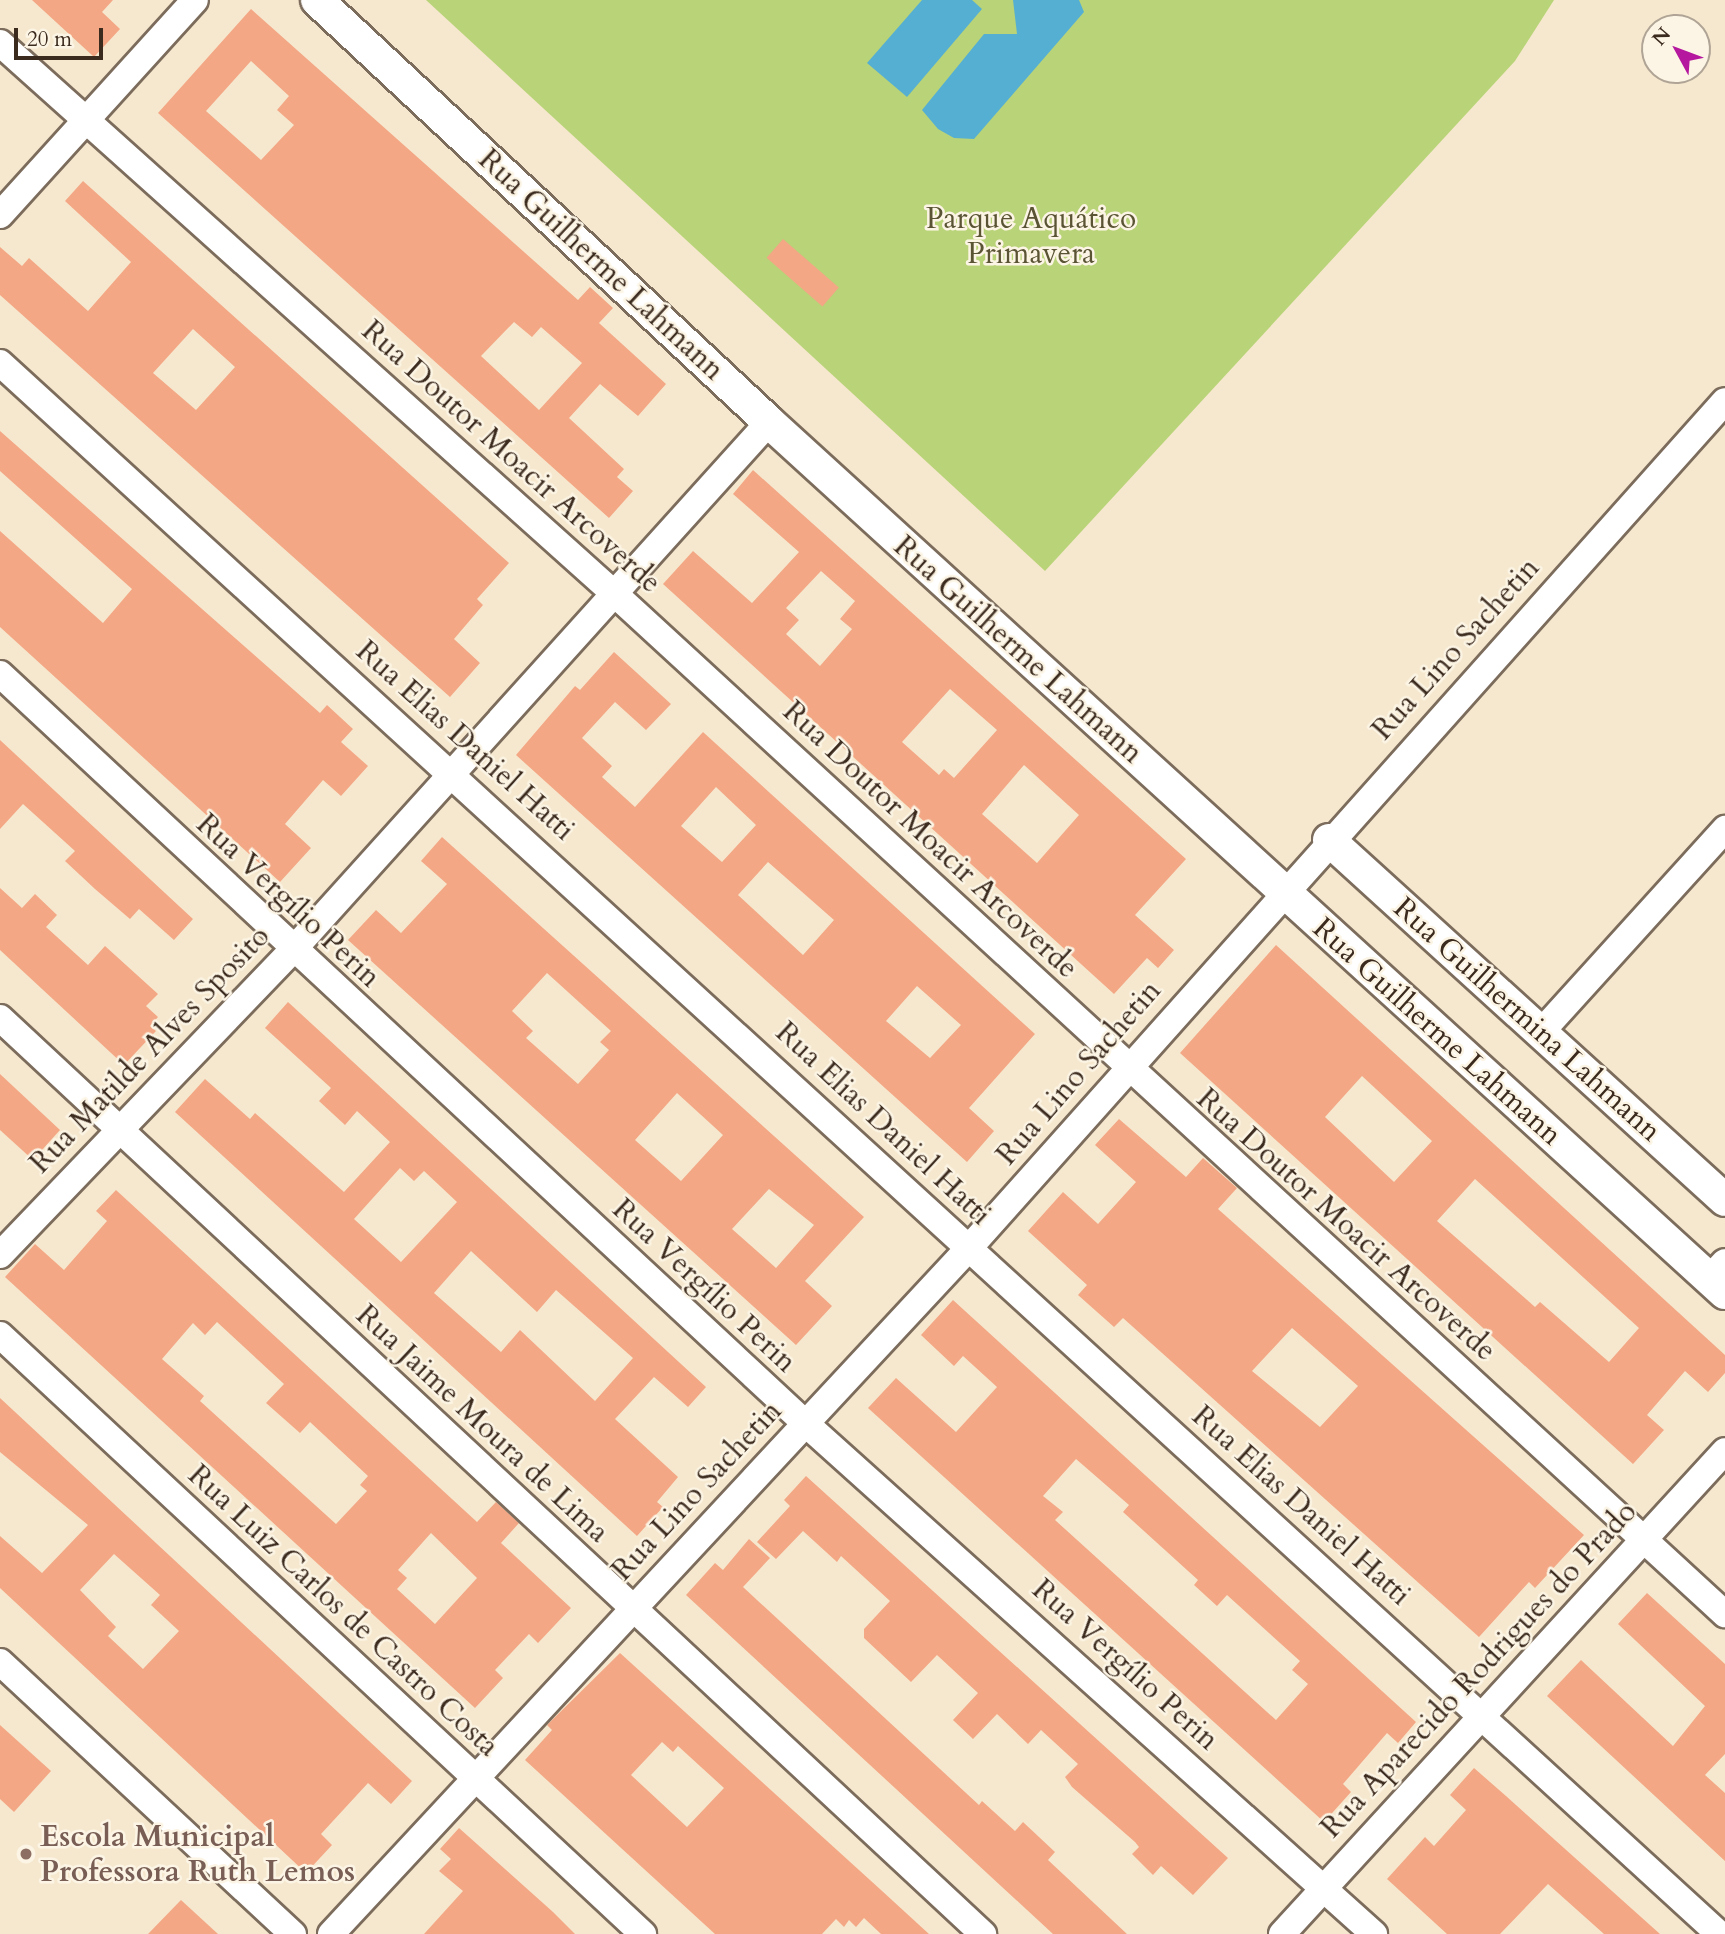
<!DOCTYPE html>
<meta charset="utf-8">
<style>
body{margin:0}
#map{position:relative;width:1725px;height:1934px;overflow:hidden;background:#f6e8ce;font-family:Cardo,serif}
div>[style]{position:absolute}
.green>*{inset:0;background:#b9d378}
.water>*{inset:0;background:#55afd3}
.building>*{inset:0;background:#f3a785;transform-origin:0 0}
.roads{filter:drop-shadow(2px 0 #7c6c5c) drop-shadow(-2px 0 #7c6c5c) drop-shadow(0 2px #7c6c5c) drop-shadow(0 -2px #7c6c5c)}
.minor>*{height:26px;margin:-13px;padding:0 13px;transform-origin:13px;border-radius:13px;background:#fff}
.tertiary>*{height:32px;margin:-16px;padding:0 16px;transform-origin:16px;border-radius:16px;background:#fff}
.dots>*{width:19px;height:19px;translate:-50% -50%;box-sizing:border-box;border:4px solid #fcf5e5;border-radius:50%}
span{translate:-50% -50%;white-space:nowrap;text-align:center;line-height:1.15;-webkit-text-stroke:5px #fcf5e5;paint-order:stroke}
.park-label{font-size:30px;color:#5a5434}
.street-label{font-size:30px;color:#3b2a1e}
.education-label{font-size:30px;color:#785e54;font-weight:700}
.left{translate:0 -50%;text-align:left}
.north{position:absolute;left:1641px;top:14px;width:70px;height:70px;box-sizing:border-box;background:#fcf5e5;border:2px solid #afa495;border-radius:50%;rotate:311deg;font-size:19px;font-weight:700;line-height:28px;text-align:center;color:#3b2a1e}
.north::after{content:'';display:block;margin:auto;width:24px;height:32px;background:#b5179e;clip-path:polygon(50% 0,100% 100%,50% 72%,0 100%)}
.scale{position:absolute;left:14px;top:28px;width:89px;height:32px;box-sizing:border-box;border:4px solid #3b2a1e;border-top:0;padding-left:9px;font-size:21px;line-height:24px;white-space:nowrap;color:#3b2a1e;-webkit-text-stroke:5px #fcf5e5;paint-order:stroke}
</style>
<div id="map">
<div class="green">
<i style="clip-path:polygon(426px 0,1554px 0,1515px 61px,1045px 571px)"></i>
</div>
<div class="water">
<i style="clip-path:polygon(922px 0,972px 0,982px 9px,907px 97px,867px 63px)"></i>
<i style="clip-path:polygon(1013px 0,1079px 0,1084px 12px,974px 139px,954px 138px,938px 129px,922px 110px,984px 34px,1017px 34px)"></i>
</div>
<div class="building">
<i style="clip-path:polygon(32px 0,113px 0,102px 12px,120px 29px,94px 57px)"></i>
<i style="clip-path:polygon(evenodd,251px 9px,578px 300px,590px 287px,613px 308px,599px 323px,666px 384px,638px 416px,600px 384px,569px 418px,624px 469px,617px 477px,633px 491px,609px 518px,158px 113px,251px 9px,251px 61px,289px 96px,277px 110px,294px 125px,261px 160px,206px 111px,251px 61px,251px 9px,514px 322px,532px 337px,541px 327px,582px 363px,539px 410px,481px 356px,514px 322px)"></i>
<i style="clip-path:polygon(evenodd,83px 181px,509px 563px,477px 599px,483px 605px,454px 639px,480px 663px,450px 697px,0 295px,0 247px,22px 266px,29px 258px,88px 311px,131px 262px,65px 201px,83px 181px,193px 329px,235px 367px,196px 410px,153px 373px,193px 329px)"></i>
<i style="left:783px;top:239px;width:74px;height:25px;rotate:41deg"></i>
<i style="clip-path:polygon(0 431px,320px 713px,327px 705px,353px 729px,341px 742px,368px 766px,341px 796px,323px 780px,285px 824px,311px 848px,280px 882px,0 627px,0 531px,103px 623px,132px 589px,0 471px)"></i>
<i style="clip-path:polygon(evenodd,753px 470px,1186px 859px,1135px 915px,1174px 950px,1158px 968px,1147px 958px,1114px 994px,663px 584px,693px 551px,752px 603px,799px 552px,733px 494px,753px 470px,821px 571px,855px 601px,840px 619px,852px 629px,820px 666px,786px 634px,799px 620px,786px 608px,821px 571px,753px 470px,950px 689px,997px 730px,954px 778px,944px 769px,939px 775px,902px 742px,950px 689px,753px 470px,1024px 765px,1079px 815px,1037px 863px,982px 814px,1024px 765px)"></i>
<i style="clip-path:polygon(evenodd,614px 652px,671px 704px,646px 730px,615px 702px,582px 738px,612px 766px,602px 777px,635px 807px,703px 732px,1035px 1034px,969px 1108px,994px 1131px,967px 1162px,516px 755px,575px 686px,580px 690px,614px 652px,716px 787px,756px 825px,722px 862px,681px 826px,716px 787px,614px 652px,768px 862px,834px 920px,803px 955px,738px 895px,768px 862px,614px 652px,917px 986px,961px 1025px,930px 1058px,886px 1021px,917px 986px)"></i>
<i style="clip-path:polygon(0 740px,193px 919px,174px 940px,139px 909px,130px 919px,95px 889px,65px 861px,75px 851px,23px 804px,0 829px)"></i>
<i style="clip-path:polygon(evenodd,442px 837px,864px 1217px,805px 1281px,832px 1306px,796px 1345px,348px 940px,376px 910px,401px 933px,447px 884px,421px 861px,442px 837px,547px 973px,611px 1031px,600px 1042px,609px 1050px,578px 1084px,526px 1038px,533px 1031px,512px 1011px,547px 973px,442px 837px,677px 1093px,723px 1135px,681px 1181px,635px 1140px,677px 1093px,442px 837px,769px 1189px,814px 1225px,776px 1268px,732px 1229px,769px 1189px)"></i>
<i style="clip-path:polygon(0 888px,22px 908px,35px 894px,57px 915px,46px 927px,88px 965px,105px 946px,158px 994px,146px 1006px,158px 1017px,150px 1026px,156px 1031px,124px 1065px,0 950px)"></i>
<i style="clip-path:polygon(evenodd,1276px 945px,1725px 1355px,1725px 1373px,1708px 1392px,1685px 1371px,1647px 1415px,1664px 1430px,1633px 1464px,1180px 1053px,1276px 945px,1362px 1076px,1432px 1141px,1394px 1182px,1325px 1117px,1362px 1076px,1276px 945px,1475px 1179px,1639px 1328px,1609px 1362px,1540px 1302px,1535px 1307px,1437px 1221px,1475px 1179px)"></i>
<i style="clip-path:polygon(evenodd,288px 1002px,706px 1387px,688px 1407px,654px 1377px,615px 1419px,678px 1477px,657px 1502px,663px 1507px,637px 1536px,175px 1112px,205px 1079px,250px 1119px,255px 1113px,344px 1192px,390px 1142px,357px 1111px,345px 1125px,319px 1101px,331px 1088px,265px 1028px,288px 1002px,400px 1168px,414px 1181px,424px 1171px,457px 1202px,401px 1262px,354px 1219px,400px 1168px,288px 1002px,471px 1251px,537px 1312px,556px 1290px,633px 1358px,595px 1401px,520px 1330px,501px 1352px,434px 1293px,471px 1251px)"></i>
<i style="clip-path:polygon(0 1074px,60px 1130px,33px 1160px,0 1130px)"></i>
<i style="clip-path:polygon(evenodd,1119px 1119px,1186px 1177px,1203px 1158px,1237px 1188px,1218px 1209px,1584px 1535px,1535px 1588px,1529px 1582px,1479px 1637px,1123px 1318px,1114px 1327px,1078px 1295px,1087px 1285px,1028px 1231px,1063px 1192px,1098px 1224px,1136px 1182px,1095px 1145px,1119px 1119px,1292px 1328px,1358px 1386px,1320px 1427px,1252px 1371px,1292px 1328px)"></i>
<i style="clip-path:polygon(evenodd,116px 1190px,477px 1522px,496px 1502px,519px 1523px,501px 1543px,571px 1608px,538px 1643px,529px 1634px,495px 1670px,503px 1678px,475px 1708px,5px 1277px,35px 1244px,64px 1270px,107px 1221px,96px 1211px,116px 1190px,217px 1322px,284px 1384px,266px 1403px,300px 1433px,310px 1422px,368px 1476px,360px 1485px,367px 1491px,336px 1524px,200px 1401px,204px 1396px,162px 1359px,193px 1323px,205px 1335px,217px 1322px,116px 1190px,431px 1533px,477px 1578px,435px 1624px,397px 1589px,407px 1578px,398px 1570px,431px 1533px)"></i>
<i style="clip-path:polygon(evenodd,953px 1300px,1416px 1722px,1398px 1743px,1387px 1733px,1343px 1784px,1351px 1792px,1324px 1822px,868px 1408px,896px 1378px,956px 1432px,997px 1387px,963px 1356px,954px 1366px,921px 1335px,953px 1300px,1076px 1459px,1129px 1505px,1123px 1512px,1198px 1580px,1194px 1585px,1217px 1606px,1227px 1595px,1300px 1661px,1292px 1670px,1308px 1684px,1276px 1720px,1055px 1520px,1063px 1512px,1043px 1496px,1076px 1459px)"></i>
<i style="clip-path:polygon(evenodd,0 1398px,412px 1781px,391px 1804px,368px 1783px,321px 1834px,332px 1845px,306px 1873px,0 1588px,0 1536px,42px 1573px,88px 1525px,0 1452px,0 1398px,114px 1554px,160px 1595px,151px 1605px,179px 1631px,143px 1669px,108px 1636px,116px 1627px,80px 1590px,114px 1554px)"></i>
<i style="clip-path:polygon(806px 1476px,1228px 1858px,1193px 1895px,1161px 1866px,1153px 1875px,1132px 1854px,1139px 1847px,1135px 1842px,1072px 1787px,1065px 1777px,1078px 1764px,1041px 1730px,1028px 1744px,997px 1714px,973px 1739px,953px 1720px,978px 1693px,937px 1655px,911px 1682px,864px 1638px,864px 1629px,890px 1601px,841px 1556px,837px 1562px,803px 1531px,776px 1559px,757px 1542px,790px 1506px,784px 1500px)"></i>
<i style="clip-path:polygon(749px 1539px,770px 1558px,743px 1587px,979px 1805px,982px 1801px,1015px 1831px,1023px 1822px,1055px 1852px,1048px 1860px,1127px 1934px,1053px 1934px,686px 1595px,715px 1563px,723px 1570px)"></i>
<i style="clip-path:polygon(1647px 1593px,1725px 1664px,1725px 1754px,1705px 1775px,1725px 1793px,1725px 1861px,1547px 1696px,1581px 1660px,1673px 1746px,1705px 1706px,1618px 1624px)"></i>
<i style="clip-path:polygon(evenodd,620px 1653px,881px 1890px,929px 1934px,881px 1934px,864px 1918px,856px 1927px,849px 1920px,844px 1927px,836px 1919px,822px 1934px,715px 1934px,525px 1760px,552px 1730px,547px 1725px,620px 1653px,662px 1742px,673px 1752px,678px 1746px,724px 1788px,687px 1827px,631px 1775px,662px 1742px)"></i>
<i style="clip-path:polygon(0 1725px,51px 1771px,14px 1812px,0 1799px)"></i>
<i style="clip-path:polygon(1474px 1768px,1506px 1796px,1660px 1934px,1604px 1934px,1548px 1884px,1500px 1934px,1447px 1934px,1387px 1879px,1425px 1837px,1434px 1846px,1466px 1810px,1450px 1795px)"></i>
<i style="clip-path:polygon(459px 1828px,553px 1912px,575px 1934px,424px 1934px,463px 1891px,439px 1871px,451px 1859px,440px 1849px)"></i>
<i style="clip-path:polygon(181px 1900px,218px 1934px,148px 1934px)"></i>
</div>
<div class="roads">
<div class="minor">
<i style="left:0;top:43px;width:829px;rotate:41.87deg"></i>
<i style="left:617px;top:596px;width:1505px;rotate:42.58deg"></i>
<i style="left:0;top:215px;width:290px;rotate:-47.8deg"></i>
<i style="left:0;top:363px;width:2329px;rotate:42.42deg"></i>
<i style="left:0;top:674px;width:1100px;rotate:42.94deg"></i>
<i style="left:805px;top:1423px;width:765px;rotate:41.93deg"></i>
<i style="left:0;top:1018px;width:1344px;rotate:42.98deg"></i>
<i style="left:1542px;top:1031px;width:273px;rotate:-47.8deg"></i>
<i style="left:0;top:1255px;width:422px;rotate:-46.2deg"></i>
<i style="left:292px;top:951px;width:712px;rotate:-47.96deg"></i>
<i style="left:1709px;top:1279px;width:23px;rotate:-47deg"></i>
<i style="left:0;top:1335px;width:879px;rotate:42.97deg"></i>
<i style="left:0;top:1662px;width:400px;rotate:42.9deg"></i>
<i style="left:331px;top:1934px;width:937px;rotate:-47.08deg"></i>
<i style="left:969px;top:1248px;width:1135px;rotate:-48.25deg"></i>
<i style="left:1282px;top:1934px;width:655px;rotate:-47.47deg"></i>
</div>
<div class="tertiary">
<i style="left:317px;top:0;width:618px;rotate:43.03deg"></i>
<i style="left:769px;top:422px;width:1293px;rotate:42.34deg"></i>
<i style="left:1329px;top:840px;width:535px;rotate:42.27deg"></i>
</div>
</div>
<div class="dots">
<i style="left:26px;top:1854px;background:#8d6e63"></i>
</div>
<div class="park-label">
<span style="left:1031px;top:236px">Parque Aquático<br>Primavera</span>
</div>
<div class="street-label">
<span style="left:601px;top:265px;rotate:43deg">Rua Guilherme Lahmann</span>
<span style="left:511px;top:457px;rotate:42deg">Rua Doutor Moacir Arcoverde</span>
<span style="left:1456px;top:649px;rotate:-48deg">Rua Lino Sachetin</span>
<span style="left:1018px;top:650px;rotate:42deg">Rua Guilherme Lahmann</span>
<span style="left:465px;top:741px;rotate:42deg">Rua Elias Daniel Hatti</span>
<span style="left:930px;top:840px;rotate:43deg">Rua Doutor Moacir Arcoverde</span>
<span style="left:288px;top:901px;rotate:43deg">Rua Vergílio Perin</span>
<span style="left:1527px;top:1020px;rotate:42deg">Rua Guilhermina Lahmann</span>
<span style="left:1437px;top:1032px;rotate:42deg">Rua Guilherme Lahmann</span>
<span style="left:150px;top:1050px;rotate:-46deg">Rua Matilde Alves Sposito</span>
<span style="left:1079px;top:1073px;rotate:-49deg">Rua Lino Sachetin</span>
<span style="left:883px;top:1124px;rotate:43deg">Rua Elias Daniel Hatti</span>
<span style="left:1346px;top:1225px;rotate:42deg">Rua Doutor Moacir Arcoverde</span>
<span style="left:704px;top:1286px;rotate:43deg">Rua Vergílio Perin</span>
<span style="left:482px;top:1424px;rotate:43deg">Rua Jaime Moura de Lima</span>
<span style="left:697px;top:1491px;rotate:-47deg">Rua Lino Sachetin</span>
<span style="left:1301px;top:1506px;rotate:42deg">Rua Elias Daniel Hatti</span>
<span style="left:343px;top:1611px;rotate:43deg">Rua Luiz Carlos de Castro Costa</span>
<span style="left:1125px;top:1665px;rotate:42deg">Rua Vergílio Perin</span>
<span style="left:1479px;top:1670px;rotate:-47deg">Rua Aparecido Rodrigues do Prado</span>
</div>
<div class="education-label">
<span class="left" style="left:40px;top:1854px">Escola Municipal<br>Professora Ruth Lemos</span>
</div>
<div class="north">N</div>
<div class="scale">20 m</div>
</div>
